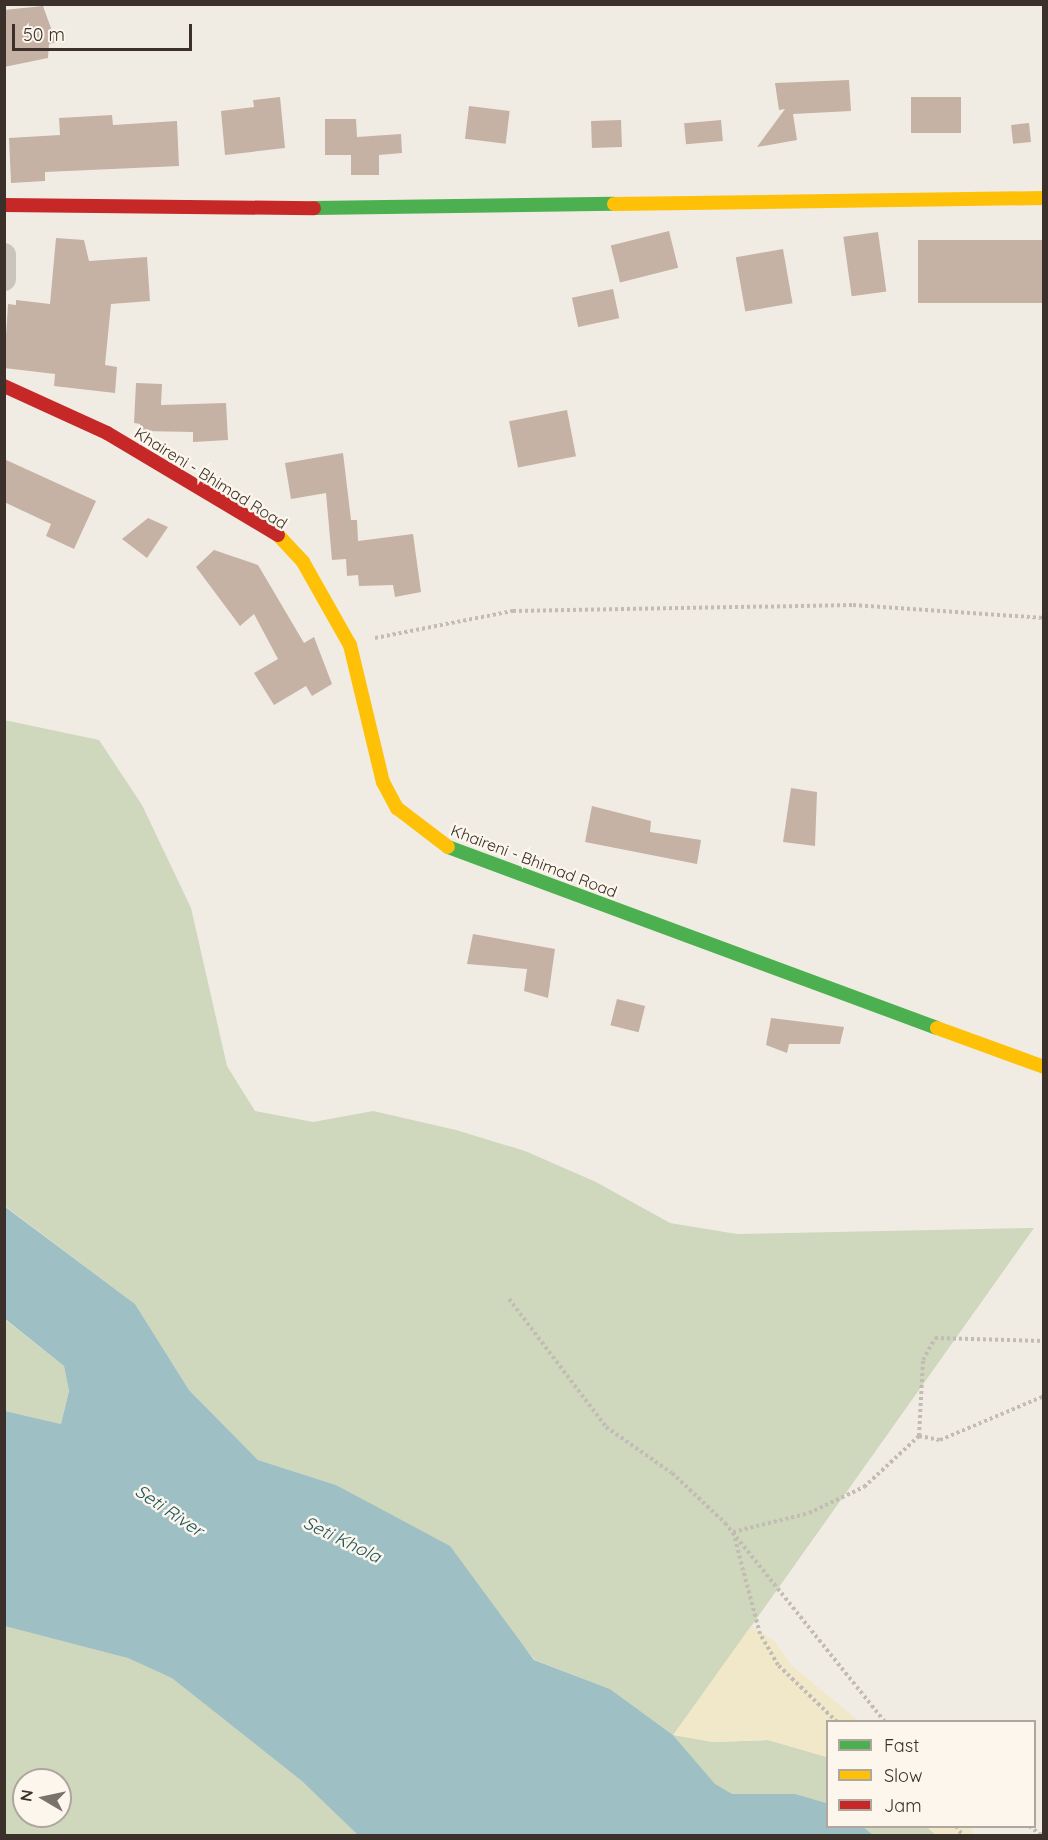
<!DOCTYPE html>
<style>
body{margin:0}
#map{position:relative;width:1048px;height:1840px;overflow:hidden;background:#f0ece4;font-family:Quicksand,sans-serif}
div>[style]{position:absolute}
.green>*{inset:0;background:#cfd7bd}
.sand>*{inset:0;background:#f1e8ca}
.water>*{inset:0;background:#9ebfc3}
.building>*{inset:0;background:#c5b2a4;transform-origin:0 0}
.path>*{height:4px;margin-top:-2px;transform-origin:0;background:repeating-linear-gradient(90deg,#c2bcb5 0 3px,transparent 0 6px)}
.street>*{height:24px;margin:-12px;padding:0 12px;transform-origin:12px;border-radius:12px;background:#cac4bc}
.fast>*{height:14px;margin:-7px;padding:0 7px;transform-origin:7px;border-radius:7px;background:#4caf50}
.slow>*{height:14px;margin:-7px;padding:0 7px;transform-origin:7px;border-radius:7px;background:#ffc107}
.jam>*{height:14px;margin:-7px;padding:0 7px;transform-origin:7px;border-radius:7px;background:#c62828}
span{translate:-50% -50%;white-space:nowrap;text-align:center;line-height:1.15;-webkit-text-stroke:5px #fcf6ec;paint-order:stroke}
.street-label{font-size:16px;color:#3b312a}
.water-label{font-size:18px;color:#1b5561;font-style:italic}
.frame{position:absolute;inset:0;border:6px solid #3b312a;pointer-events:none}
.legend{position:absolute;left:826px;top:1720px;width:210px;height:108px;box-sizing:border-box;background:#fcf6ec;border:2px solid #afa79e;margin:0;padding:8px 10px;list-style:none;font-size:18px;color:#3b312a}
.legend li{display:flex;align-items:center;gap:12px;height:30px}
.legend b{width:30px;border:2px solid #afa79e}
.north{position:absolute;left:12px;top:1768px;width:60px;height:60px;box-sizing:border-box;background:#fcf6ec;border:2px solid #afa79e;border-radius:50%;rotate:279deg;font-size:16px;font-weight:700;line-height:24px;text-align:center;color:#3b312a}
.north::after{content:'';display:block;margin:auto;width:21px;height:27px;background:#7a726b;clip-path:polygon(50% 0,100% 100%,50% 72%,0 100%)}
.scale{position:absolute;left:12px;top:24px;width:180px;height:27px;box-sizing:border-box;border:3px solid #3b312a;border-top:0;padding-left:8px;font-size:18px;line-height:21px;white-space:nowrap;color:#3b312a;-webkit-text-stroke:4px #fcf6ec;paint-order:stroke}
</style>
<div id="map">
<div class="green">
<i style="clip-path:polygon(4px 720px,99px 740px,142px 805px,191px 908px,227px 1066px,255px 1111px,313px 1122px,373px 1111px,456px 1130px,525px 1151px,596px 1182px,670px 1223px,737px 1234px,1034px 1228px,674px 1735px,713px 1742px,768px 1740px,827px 1757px,828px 1826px,927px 1827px,936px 1835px,823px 1836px,735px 1808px,673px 1735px,610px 1689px,535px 1660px,496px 1613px,383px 1511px,336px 1485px,258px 1460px,189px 1390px,135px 1304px,5px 1206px)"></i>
<i style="clip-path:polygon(4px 1319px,64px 1366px,69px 1391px,61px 1424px,5px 1411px)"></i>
<i style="clip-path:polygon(evenodd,5px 1497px,413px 1836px,5px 1836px,5px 1497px,24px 1780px,60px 1780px,60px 1816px,24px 1816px,24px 1780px)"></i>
</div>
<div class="sand">
<i style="clip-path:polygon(751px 1626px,774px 1641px,792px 1666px,859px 1721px,828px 1722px,827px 1757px,768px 1740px,713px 1742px,673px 1735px)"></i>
<i style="clip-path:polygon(927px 1827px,970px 1827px,975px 1835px,936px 1835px)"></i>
</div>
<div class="water">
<i style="clip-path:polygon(4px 1206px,135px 1304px,189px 1390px,258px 1460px,336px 1485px,450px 1546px,534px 1660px,610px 1689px,673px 1735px,715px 1784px,732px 1794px,795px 1794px,826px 1803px,828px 1826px,863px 1827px,873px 1835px,358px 1835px,302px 1781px,172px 1678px,128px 1658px,5px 1626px,5px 1411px,61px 1424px,69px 1391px,64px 1366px,5px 1319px)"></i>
</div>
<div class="building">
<i style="clip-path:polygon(43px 6px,56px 42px,49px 44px,48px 58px,4px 67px,4px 10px)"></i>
<i style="clip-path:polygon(849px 80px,851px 111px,793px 114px,797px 140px,757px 147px,785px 109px,779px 110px,775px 83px)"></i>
<i style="clip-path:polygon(280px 97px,285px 148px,225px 155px,221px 111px,254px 107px,253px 100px)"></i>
<i style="left:911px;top:97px;width:50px;height:36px"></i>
<i style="left:469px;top:106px;width:41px;height:33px;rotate:7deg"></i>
<i style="clip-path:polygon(112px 115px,113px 125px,177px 121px,179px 166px,45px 172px,45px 181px,11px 183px,9px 138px,60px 135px,59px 118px)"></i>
<i style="clip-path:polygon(325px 119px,356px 119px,357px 137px,401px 134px,402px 153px,379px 155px,379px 175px,351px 175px,351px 155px,325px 155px)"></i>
<i style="left:621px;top:120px;width:27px;height:30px;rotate:88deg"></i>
<i style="left:721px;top:120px;width:21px;height:37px;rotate:85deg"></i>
<i style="left:1029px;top:123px;width:19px;height:18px;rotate:84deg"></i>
<i style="left:669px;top:231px;width:38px;height:60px;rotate:76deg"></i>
<i style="left:878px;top:232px;width:60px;height:35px;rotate:82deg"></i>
<i style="clip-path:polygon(56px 238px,84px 240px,89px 261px,147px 257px,150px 301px,111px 304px,105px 365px,117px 367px,115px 393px,54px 386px,55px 374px,4px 368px,8px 304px,16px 305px,16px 300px,50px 304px)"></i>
<i style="left:1044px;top:240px;width:63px;height:126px;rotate:90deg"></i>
<i style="left:783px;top:249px;width:55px;height:48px;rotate:80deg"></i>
<i style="left:613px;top:289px;width:30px;height:42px;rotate:78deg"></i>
<i style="clip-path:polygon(136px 383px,162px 384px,161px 405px,226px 403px,228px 440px,193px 442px,193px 432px,140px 431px,140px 424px,134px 423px)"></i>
<i style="left:567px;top:410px;width:47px;height:59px;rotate:79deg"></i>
<i style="clip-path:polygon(343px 453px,351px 520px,357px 520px,358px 541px,413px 534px,421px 592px,395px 597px,393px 585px,359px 586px,358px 575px,347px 576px,346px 559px,332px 560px,326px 493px,291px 499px,285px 463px)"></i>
<i style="clip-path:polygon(4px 459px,96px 501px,74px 549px,46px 536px,51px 524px,4px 502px)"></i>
<i style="clip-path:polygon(148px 518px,168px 527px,147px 558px,122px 539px)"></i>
<i style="clip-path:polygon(214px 550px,258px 565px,304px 643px,314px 637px,332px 684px,312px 696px,306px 686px,274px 705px,254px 673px,278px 659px,254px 614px,240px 626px,196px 567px)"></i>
<i style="clip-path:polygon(791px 788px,817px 792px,815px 846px,783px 842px)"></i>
<i style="clip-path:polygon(592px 806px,651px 821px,650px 832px,701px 840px,697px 864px,585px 842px)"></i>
<i style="clip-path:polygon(473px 934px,555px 949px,548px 998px,524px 991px,527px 969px,467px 964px)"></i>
<i style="left:617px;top:999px;width:29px;height:27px;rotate:14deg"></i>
<i style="clip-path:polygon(771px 1018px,844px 1027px,840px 1044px,789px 1044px,787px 1053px,766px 1045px)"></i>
</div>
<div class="path">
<i style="left:375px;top:638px;width:141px;rotate:-11.1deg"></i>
<i style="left:513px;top:611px;width:340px;rotate:-1deg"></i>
<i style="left:853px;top:605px;width:191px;rotate:3.9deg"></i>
<i style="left:509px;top:1299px;width:161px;rotate:52.8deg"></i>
<i style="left:606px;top:1427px;width:80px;rotate:34.9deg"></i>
<i style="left:672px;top:1473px;width:73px;rotate:43.3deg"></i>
<i style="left:725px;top:1523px;width:255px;rotate:51.2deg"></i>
<i style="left:919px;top:1436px;width:76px;rotate:-87deg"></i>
<i style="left:923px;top:1360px;width:25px;rotate:-61deg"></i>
<i style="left:935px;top:1338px;width:109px;rotate:1.6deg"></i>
<i style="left:837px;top:1722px;width:82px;rotate:-136deg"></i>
<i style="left:778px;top:1665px;width:36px;rotate:-120deg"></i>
<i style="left:760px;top:1634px;width:106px;rotate:-104.8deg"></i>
<i style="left:733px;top:1532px;width:78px;rotate:-14deg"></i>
<i style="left:809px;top:1513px;width:61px;rotate:-25.3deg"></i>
<i style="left:864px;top:1487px;width:75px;rotate:-42.8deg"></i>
<i style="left:919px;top:1436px;width:21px;rotate:11deg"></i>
<i style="left:940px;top:1440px;width:113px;rotate:-22.9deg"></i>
<i style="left:956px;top:1826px;width:12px;rotate:55deg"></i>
<i style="left:1029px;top:1826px;width:17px;rotate:36deg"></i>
</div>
<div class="street">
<i style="left:4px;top:255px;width:24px;rotate:90deg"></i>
</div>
<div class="fast">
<i style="left:314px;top:208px;width:300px;rotate:-0.8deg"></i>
<i style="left:448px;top:847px;width:521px;rotate:20.31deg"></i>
</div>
<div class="slow">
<i style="left:614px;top:204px;width:430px;rotate:-0.8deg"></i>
<i style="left:278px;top:535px;width:37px;rotate:47deg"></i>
<i style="left:303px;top:562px;width:95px;rotate:60.5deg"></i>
<i style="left:350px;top:645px;width:141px;rotate:76.5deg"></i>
<i style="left:383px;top:782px;width:30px;rotate:62deg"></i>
<i style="left:397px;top:808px;width:64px;rotate:37.4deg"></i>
<i style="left:937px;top:1028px;width:114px;rotate:20deg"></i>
</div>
<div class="jam">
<i style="left:4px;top:205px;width:310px;rotate:0.6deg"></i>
<i style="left:4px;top:386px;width:113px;rotate:24.5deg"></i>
<i style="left:107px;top:433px;width:199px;rotate:30.8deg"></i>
</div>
<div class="street-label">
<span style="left:211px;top:478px;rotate:32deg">Khaireni - Bhimad Road</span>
<span style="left:534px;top:861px;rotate:21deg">Khaireni - Bhimad Road</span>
</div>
<div class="water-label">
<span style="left:169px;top:1511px;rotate:34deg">Seti River</span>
<span style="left:342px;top:1540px;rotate:26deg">Seti Khola</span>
</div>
<div class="frame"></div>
<ul class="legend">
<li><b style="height:8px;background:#4caf50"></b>Fast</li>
<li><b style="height:8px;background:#ffc107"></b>Slow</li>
<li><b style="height:8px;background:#c62828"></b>Jam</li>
</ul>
<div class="north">N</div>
<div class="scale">50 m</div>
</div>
